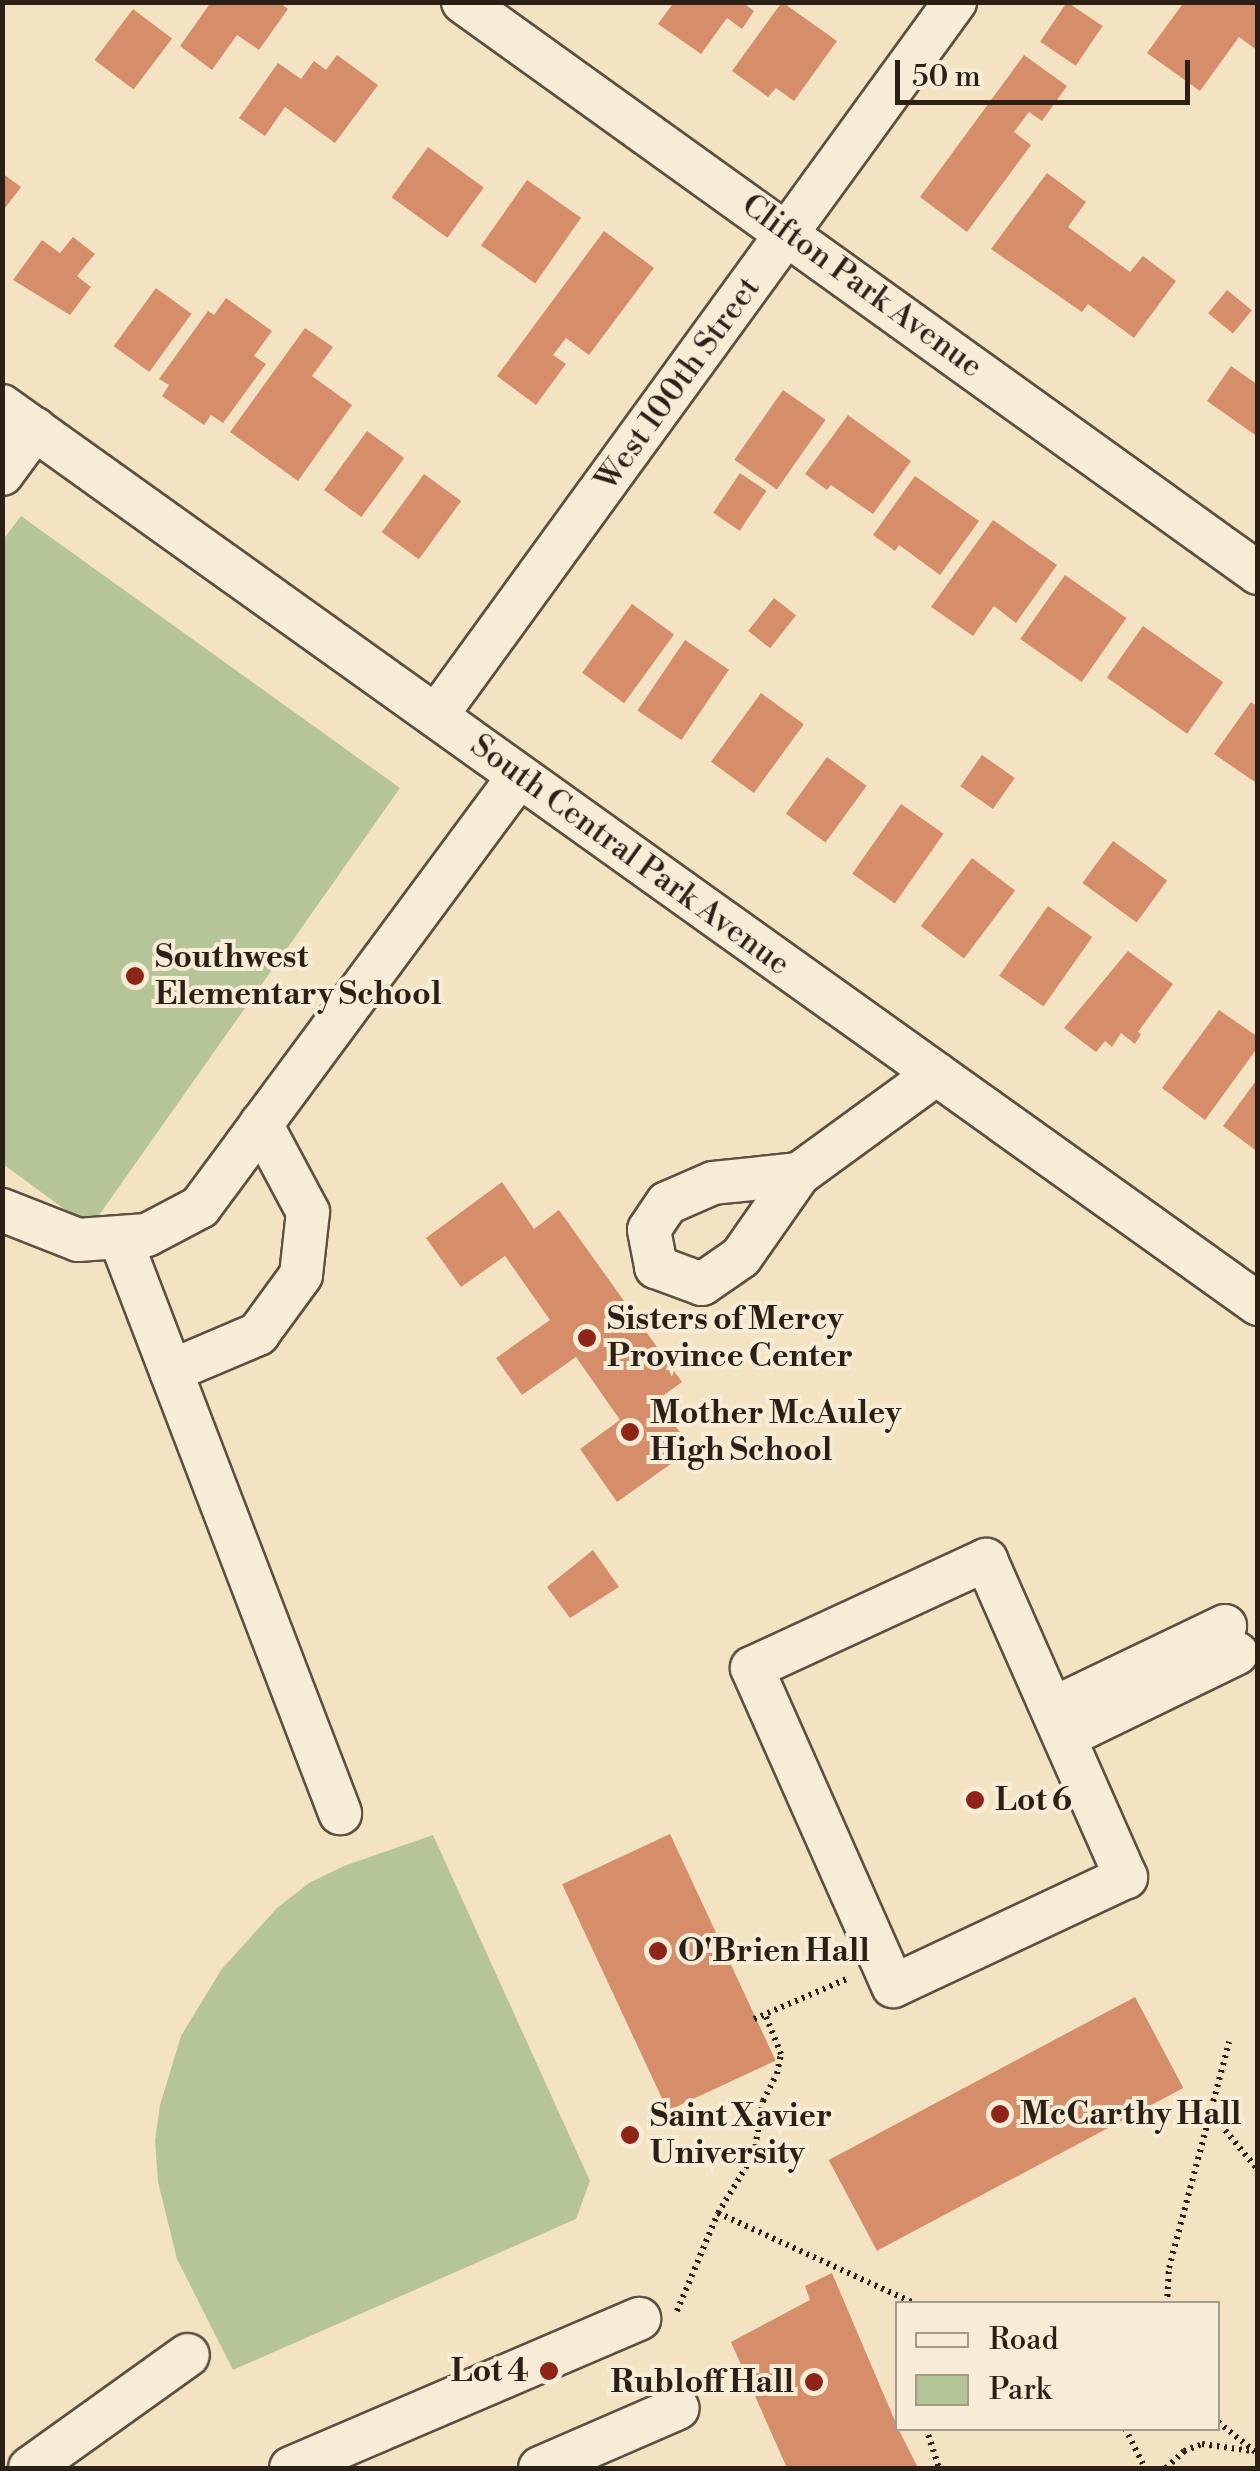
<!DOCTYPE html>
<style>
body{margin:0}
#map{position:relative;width:1260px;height:2471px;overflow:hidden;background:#f3e3c2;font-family:"Libre Bodoni",serif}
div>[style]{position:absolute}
.green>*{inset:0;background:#b6c597}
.building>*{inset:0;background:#d58e69;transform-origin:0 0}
.path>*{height:6px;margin-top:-3px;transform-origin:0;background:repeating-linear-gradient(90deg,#2b1f16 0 2.5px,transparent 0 7.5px)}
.roads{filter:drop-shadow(2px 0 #5d5041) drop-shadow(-2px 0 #5d5041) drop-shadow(0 2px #5d5041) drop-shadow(0 -2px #5d5041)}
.minor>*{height:42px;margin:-21px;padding:0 21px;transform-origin:21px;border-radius:21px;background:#f7edd7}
.dots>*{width:28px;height:28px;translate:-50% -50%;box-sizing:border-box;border:5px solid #f7edd7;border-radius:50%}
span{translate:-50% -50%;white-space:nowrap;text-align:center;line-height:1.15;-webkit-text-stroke:8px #f7edd7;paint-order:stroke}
.street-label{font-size:32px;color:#2b1f16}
.poi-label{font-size:32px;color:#2b1f16;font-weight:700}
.left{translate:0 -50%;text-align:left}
.right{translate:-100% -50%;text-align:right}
.frame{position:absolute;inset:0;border:5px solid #2b1f16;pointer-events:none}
.legend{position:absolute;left:895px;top:2301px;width:325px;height:130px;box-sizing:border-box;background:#f7edd7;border:2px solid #a59b8a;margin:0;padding:12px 18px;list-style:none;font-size:30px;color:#2b1f16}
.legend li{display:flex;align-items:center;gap:20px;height:50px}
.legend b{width:50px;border:2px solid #a59b8a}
.scale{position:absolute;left:895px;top:60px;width:295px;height:45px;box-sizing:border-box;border:5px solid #2b1f16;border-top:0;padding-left:12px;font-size:30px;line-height:35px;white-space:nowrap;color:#2b1f16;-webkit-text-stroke:8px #f7edd7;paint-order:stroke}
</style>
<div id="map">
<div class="green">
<i style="clip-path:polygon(21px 516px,400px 788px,90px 1228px,3px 1164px,2px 541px)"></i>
<i style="clip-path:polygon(433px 1835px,590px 2181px,576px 2219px,233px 2370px,177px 2259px,158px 2182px,155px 2140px,160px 2105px,181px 2036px,221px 1970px,277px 1908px,309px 1883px,344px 1866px)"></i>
</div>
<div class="building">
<i style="clip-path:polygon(211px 2px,279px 2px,288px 9px,259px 50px,237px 35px,212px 70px,180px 46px)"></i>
<i style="clip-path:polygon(674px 2px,742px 2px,754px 11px,742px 29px,727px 18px,701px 54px,658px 24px)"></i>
<i style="clip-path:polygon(782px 2px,837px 41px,794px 101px,776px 88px,768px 97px,732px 71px)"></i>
<i style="left:1067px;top:2px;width:43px;height:48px;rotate:34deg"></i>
<i style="clip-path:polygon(1184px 2px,1258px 2px,1258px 51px,1239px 37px,1200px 91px,1147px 53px)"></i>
<i style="left:133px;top:9px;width:49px;height:64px;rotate:37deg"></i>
<i style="clip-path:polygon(337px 55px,378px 85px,335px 143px,285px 107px,265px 136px,239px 118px,278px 63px,301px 79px,314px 61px,326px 70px)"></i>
<i style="clip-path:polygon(1024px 55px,1067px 86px,1042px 121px,1029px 112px,1014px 132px,1031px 145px,967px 232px,920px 197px)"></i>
<i style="left:428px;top:147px;width:69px;height:62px;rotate:36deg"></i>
<i style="clip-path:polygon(2px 173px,21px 187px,2px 212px)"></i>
<i style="clip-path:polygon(1047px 173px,1086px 202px,1068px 227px,1130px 272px,1143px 256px,1176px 281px,1134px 338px,1088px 304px,1082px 312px,991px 249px)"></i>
<i style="left:527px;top:180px;width:66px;height:80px;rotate:35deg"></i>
<i style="clip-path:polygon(604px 231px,654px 268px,589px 355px,566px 338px,553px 355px,566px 364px,536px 405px,497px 376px)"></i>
<i style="clip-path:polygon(73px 237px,95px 254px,77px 276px,91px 287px,70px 315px,13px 280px,42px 240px,60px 253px)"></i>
<i style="left:156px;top:288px;width:44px;height:72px;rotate:36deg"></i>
<i style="left:1227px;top:290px;width:32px;height:30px;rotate:39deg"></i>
<i style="clip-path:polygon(226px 298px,272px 331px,254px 356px,266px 364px,223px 423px,211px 415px,204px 425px,162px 396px,169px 385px,159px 379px,208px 311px,214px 315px)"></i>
<i style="clip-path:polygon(305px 328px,333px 347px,312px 376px,352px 405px,298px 481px,230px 432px)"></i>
<i style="clip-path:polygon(1231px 366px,1258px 385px,1258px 437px,1207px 401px)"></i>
<i style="left:783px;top:390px;width:52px;height:85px;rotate:35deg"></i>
<i style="clip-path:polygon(848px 415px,911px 461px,873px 514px,831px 485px,827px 490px,805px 474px)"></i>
<i style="left:367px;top:431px;width:46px;height:73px;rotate:36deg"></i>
<i style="left:740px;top:473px;width:32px;height:48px;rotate:34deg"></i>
<i style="left:424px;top:474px;width:46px;height:72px;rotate:36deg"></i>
<i style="clip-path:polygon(915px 476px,979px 521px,940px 575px,899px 545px,895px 551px,873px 535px)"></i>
<i style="clip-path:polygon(993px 520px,1057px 565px,1016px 623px,994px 606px,973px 636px,931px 607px)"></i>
<i style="left:1065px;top:575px;width:75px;height:78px;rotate:35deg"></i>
<i style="left:774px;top:598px;width:28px;height:42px;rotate:38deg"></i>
<i style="left:632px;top:604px;width:52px;height:85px;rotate:36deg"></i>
<i style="left:1143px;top:626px;width:98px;height:63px;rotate:35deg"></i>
<i style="left:685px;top:640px;width:53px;height:85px;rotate:34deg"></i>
<i style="left:761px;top:693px;width:53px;height:85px;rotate:36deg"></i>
<i style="clip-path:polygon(1251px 702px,1258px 707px,1258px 784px,1214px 754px)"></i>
<i style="left:982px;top:755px;width:40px;height:38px;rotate:35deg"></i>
<i style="left:827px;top:757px;width:49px;height:70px;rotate:36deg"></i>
<i style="left:901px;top:804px;width:52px;height:85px;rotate:35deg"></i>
<i style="left:1113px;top:841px;width:67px;height:52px;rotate:36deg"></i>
<i style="left:972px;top:858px;width:54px;height:85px;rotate:37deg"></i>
<i style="left:1048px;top:906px;width:54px;height:85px;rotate:35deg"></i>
<i style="clip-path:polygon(1128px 951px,1173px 984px,1138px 1032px,1141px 1034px,1135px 1044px,1121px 1033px,1112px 1047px,1105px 1041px,1096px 1052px,1064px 1028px)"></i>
<i style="clip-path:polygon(1219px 1010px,1258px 1037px,1258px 1047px,1205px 1120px,1162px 1088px)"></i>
<i style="clip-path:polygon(1258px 1078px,1258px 1152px,1223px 1126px)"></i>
<i style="clip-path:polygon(502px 1182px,534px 1229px,559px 1210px,682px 1382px,657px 1400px,692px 1449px,617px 1502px,580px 1449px,620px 1420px,576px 1357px,522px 1395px,496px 1358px,550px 1320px,505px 1256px,461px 1287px,426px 1238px)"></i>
<i style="clip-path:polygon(593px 1550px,619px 1587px,570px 1618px,547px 1587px)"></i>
<i style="left:670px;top:1834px;width:250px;height:119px;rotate:65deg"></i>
<i style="left:1135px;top:1997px;width:103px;height:347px;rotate:62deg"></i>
<i style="clip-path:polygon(832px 2273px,898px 2428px,918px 2468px,787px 2468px,731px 2342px,810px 2300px,805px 2286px)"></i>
</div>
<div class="path">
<i style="left:754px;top:2019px;width:101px;rotate:-23.3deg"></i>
<i style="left:1211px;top:2113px;width:74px;rotate:50.5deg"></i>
<i style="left:718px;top:2213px;width:218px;rotate:24.7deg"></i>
<i style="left:1167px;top:2304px;width:36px;rotate:-87deg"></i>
<i style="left:1169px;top:2268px;width:234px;rotate:-75.1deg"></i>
<i style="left:677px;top:2311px;width:106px;rotate:-67.3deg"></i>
<i style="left:718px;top:2213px;width:69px;rotate:-58.6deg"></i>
<i style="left:754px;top:2154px;width:54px;rotate:-80.4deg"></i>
<i style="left:763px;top:2101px;width:30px;rotate:-63deg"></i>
<i style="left:777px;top:2074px;width:20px;rotate:-79deg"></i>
<i style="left:781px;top:2054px;width:43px;rotate:-111.8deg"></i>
<i style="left:1218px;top:2422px;width:51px;rotate:38.7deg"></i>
<i style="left:926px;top:2428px;width:42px;rotate:72deg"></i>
<i style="left:1125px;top:2428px;width:45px;rotate:63.4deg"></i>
<i style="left:1166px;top:2468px;width:25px;rotate:-43deg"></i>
<i style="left:1184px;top:2451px;width:19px;rotate:-21deg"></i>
<i style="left:1202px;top:2444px;width:49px;rotate:8.1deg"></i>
</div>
<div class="roads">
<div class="minor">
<i style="left:463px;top:2px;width:979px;rotate:35.69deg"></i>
<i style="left:2px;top:406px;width:1544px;rotate:35.56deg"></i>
<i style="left:2px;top:474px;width:56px;rotate:-53.7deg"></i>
<i style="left:436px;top:716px;width:883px;rotate:-53.99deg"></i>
<i style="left:799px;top:1174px;width:86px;rotate:174deg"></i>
<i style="left:713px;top:1183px;width:50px;rotate:156.5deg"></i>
<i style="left:667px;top:1203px;width:32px;rotate:124deg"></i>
<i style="left:649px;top:1230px;width:38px;rotate:79deg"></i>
<i style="left:656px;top:1267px;width:49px;rotate:20.3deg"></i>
<i style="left:702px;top:1284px;width:47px;rotate:-34.7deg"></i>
<i style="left:741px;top:1257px;width:101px;rotate:-55.1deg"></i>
<i style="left:799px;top:1174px;width:170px;rotate:-36.1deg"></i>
<i style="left:2px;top:1210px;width:82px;rotate:21.5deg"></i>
<i style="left:78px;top:1240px;width:69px;rotate:-4.1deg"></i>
<i style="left:147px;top:1235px;width:60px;rotate:-27.8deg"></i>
<i style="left:200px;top:1207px;width:536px;rotate:-53.49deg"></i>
<i style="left:120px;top:1238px;width:616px;rotate:69.06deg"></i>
<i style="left:171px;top:1371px;width:95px;rotate:-23deg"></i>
<i style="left:258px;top:1334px;width:73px;rotate:-53.9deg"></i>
<i style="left:301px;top:1275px;width:63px;rotate:-83.7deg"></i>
<i style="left:308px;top:1212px;width:100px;rotate:-118.1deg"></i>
<i style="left:986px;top:1560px;width:347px;rotate:66.2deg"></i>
<i style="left:1126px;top:1877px;width:257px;rotate:154.9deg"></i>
<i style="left:893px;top:1986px;width:348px;rotate:-113.9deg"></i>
<i style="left:752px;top:1668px;width:258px;rotate:-24.8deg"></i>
<i style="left:1052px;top:1709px;width:192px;rotate:-25.6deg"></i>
<i style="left:1065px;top:1737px;width:191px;rotate:-26deg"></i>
<i style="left:30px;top:2468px;width:194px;rotate:-35.6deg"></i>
<i style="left:291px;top:2468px;width:379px;rotate:-23.2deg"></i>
<i style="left:540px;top:2468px;width:150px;rotate:-23.5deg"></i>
</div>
</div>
<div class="dots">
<i style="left:135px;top:976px;background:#8f2418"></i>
<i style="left:587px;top:1338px;background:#8f2418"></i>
<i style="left:630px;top:1432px;background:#8f2418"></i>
<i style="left:975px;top:1800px;background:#8f2418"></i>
<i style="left:658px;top:1951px;background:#8f2418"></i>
<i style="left:1000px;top:2114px;background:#8f2418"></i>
<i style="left:630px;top:2135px;background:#8f2418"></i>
<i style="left:549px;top:2371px;background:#8f2418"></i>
<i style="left:814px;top:2382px;background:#8f2418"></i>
</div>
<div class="street-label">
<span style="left:862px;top:286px;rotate:36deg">Clifton Park Avenue</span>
<span style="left:678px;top:384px;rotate:-54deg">West 100th Street</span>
<span style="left:630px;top:855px;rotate:36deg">South Central Park Avenue</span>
</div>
<div class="poi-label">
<span class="left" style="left:155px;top:976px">Southwest<br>Elementary School</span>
<span class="left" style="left:607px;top:1338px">Sisters of Mercy<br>Province Center</span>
<span class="left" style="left:650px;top:1432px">Mother McAuley<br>High School</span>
<span class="left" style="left:995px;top:1800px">Lot 6</span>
<span class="left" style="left:678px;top:1951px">O'Brien Hall</span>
<span class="left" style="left:1020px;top:2114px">McCarthy Hall</span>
<span class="left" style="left:650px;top:2135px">Saint Xavier<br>University</span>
<span class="right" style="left:529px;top:2371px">Lot 4</span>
<span class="right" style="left:794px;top:2382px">Rubloff Hall</span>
</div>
<div class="frame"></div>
<ul class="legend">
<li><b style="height:12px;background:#f7edd7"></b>Road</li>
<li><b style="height:28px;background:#b6c597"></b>Park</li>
</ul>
<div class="scale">50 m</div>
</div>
